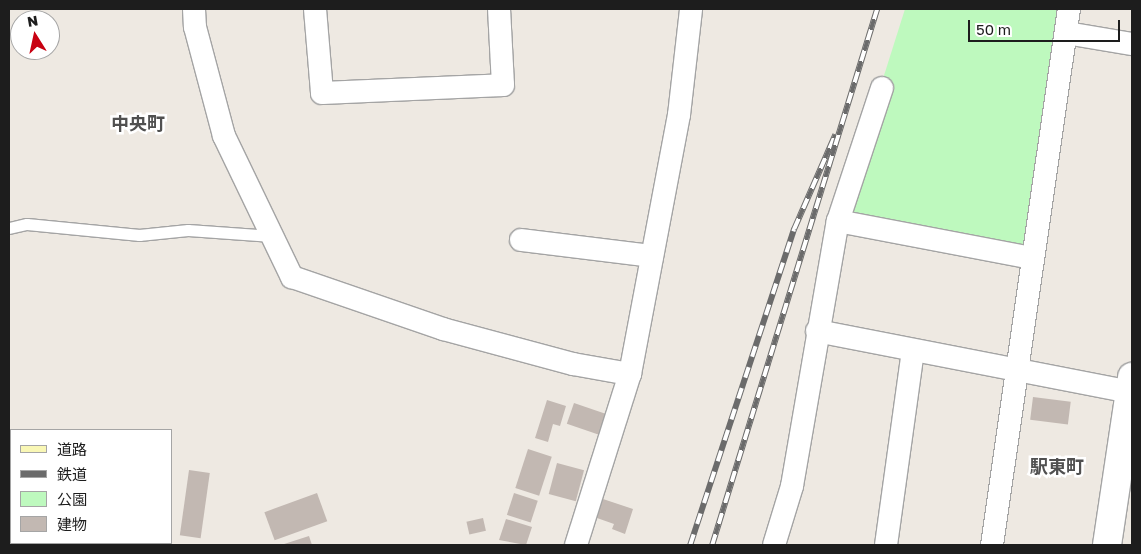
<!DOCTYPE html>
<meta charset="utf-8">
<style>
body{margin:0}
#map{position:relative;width:1141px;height:554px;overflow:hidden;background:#eee9e2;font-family:"Golos Text","Noto Sans JP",sans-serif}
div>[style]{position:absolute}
.park>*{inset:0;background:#bef9be}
.building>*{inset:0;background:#c2b8b2;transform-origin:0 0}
.roads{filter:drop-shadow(1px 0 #a4a4a4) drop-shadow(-1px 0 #a4a4a4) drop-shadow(0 1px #a4a4a4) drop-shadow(0 -1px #a4a4a4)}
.service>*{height:11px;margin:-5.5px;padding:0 5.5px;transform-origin:5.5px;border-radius:5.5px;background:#fff}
.minor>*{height:22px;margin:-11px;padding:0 11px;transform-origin:11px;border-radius:11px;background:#fff}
.tertiary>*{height:28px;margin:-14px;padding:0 14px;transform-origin:14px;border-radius:14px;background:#fff}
.secondary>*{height:28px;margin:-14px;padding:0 14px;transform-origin:14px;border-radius:14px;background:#f9f7b5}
.rail>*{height:5.5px;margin-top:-2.75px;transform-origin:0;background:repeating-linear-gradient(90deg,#fff 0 11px,#6b6b6b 0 22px);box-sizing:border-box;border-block:1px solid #6b6b6b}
span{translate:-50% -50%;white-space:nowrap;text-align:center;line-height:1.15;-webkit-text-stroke:5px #fff;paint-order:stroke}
.neighbourhood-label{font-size:18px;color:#505050;font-weight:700}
.frame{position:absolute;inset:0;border:10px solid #1d1d1d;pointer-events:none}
.legend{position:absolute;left:10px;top:429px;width:162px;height:115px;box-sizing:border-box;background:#fff;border:1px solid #a5a5a5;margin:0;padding:6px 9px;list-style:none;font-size:15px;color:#1d1d1d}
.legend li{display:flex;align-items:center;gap:10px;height:25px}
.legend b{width:25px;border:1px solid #a5a5a5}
.north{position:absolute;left:10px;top:10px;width:50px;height:50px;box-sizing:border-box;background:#fff;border:1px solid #a5a5a5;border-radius:50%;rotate:350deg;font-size:14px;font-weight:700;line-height:20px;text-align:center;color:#1d1d1d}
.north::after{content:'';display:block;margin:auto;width:18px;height:22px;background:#c80111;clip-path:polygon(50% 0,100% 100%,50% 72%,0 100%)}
.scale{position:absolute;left:968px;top:20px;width:152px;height:22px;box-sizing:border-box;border:2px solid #1d1d1d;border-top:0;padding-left:6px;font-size:15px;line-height:18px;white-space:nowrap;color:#1d1d1d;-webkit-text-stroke:4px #fff;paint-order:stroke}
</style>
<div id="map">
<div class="park">
<i style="clip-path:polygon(905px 9px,1069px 9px,1032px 258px,838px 221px)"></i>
</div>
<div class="building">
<i style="left:1033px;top:397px;width:38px;height:23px;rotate:7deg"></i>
<i style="clip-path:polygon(547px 400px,566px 406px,560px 426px,553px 424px,548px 442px,535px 438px)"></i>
<i style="left:574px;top:403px;width:34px;height:22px;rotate:19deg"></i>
<i style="left:528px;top:449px;width:25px;height:41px;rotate:18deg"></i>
<i style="left:557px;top:463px;width:28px;height:32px;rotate:15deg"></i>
<i style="left:189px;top:470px;width:21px;height:66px;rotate:8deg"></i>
<i style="left:317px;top:493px;width:30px;height:56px;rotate:70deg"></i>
<i style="left:514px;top:493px;width:25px;height:23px;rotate:18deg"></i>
<i style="clip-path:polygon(603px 499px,633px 509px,625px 534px,612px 529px,614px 524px,597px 518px)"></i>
<i style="left:483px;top:518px;width:13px;height:17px;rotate:77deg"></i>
<i style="clip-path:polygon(506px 519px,532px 527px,526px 545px,499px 540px)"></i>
<i style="clip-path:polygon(309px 536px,312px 545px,281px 545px)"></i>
</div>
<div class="roads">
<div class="service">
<i style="left:9px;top:228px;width:18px;rotate:-13deg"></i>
<i style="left:27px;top:224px;width:113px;rotate:5.6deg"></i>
<i style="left:139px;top:235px;width:49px;rotate:-5.8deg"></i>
<i style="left:188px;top:230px;width:84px;rotate:4.1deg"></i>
</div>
<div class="minor">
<i style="left:194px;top:9px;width:18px;rotate:87deg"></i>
<i style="left:195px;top:27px;width:113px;rotate:75.1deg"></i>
<i style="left:224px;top:136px;width:157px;rotate:64.3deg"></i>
<i style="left:292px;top:277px;width:160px;rotate:19deg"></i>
<i style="left:443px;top:329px;width:135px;rotate:15.1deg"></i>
<i style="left:573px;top:364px;width:58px;rotate:10deg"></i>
<i style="left:315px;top:9px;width:84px;rotate:85.2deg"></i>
<i style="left:322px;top:93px;width:181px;rotate:-2.5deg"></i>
<i style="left:503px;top:85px;width:76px;rotate:-93deg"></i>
<i style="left:1066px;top:33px;width:67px;rotate:9.5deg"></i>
<i style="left:838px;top:221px;width:197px;rotate:10.8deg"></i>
<i style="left:521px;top:240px;width:132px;rotate:7deg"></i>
<i style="left:817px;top:331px;width:321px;rotate:11deg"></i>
<i style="left:576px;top:545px;width:179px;rotate:-72.5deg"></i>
<i style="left:630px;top:374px;width:264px;rotate:-79.3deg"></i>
<i style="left:679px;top:115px;width:107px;rotate:-83.5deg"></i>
<i style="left:774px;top:545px;width:62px;rotate:-73deg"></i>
<i style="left:792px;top:486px;width:269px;rotate:-80.2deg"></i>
<i style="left:838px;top:221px;width:140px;rotate:-71.7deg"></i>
<i style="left:886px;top:545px;width:196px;rotate:-82.1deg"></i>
<i style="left:992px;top:545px;width:542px;rotate:-81.83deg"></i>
</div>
<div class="tertiary">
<i style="left:1107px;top:545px;width:170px;rotate:-81.5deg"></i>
</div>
<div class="secondary">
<i style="left:9px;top:510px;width:2px;rotate:27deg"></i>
<i style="left:115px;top:543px;width:8px;rotate:14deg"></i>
</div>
</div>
<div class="rail">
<i style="left:690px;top:545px;width:333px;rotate:-71.8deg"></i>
<i style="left:794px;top:229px;width:103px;rotate:-66.4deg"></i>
<i style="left:712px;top:545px;width:561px;rotate:-72.89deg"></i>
</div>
<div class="neighbourhood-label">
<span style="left:138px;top:123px">中央町</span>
<span style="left:1057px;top:466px">駅東町</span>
</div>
<div class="frame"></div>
<ul class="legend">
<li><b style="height:6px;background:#f9f7b5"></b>道路</li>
<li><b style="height:6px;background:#6b6b6b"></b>鉄道</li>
<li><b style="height:14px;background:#bef9be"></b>公園</li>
<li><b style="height:14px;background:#c2b8b2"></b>建物</li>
</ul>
<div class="north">N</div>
<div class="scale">50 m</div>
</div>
